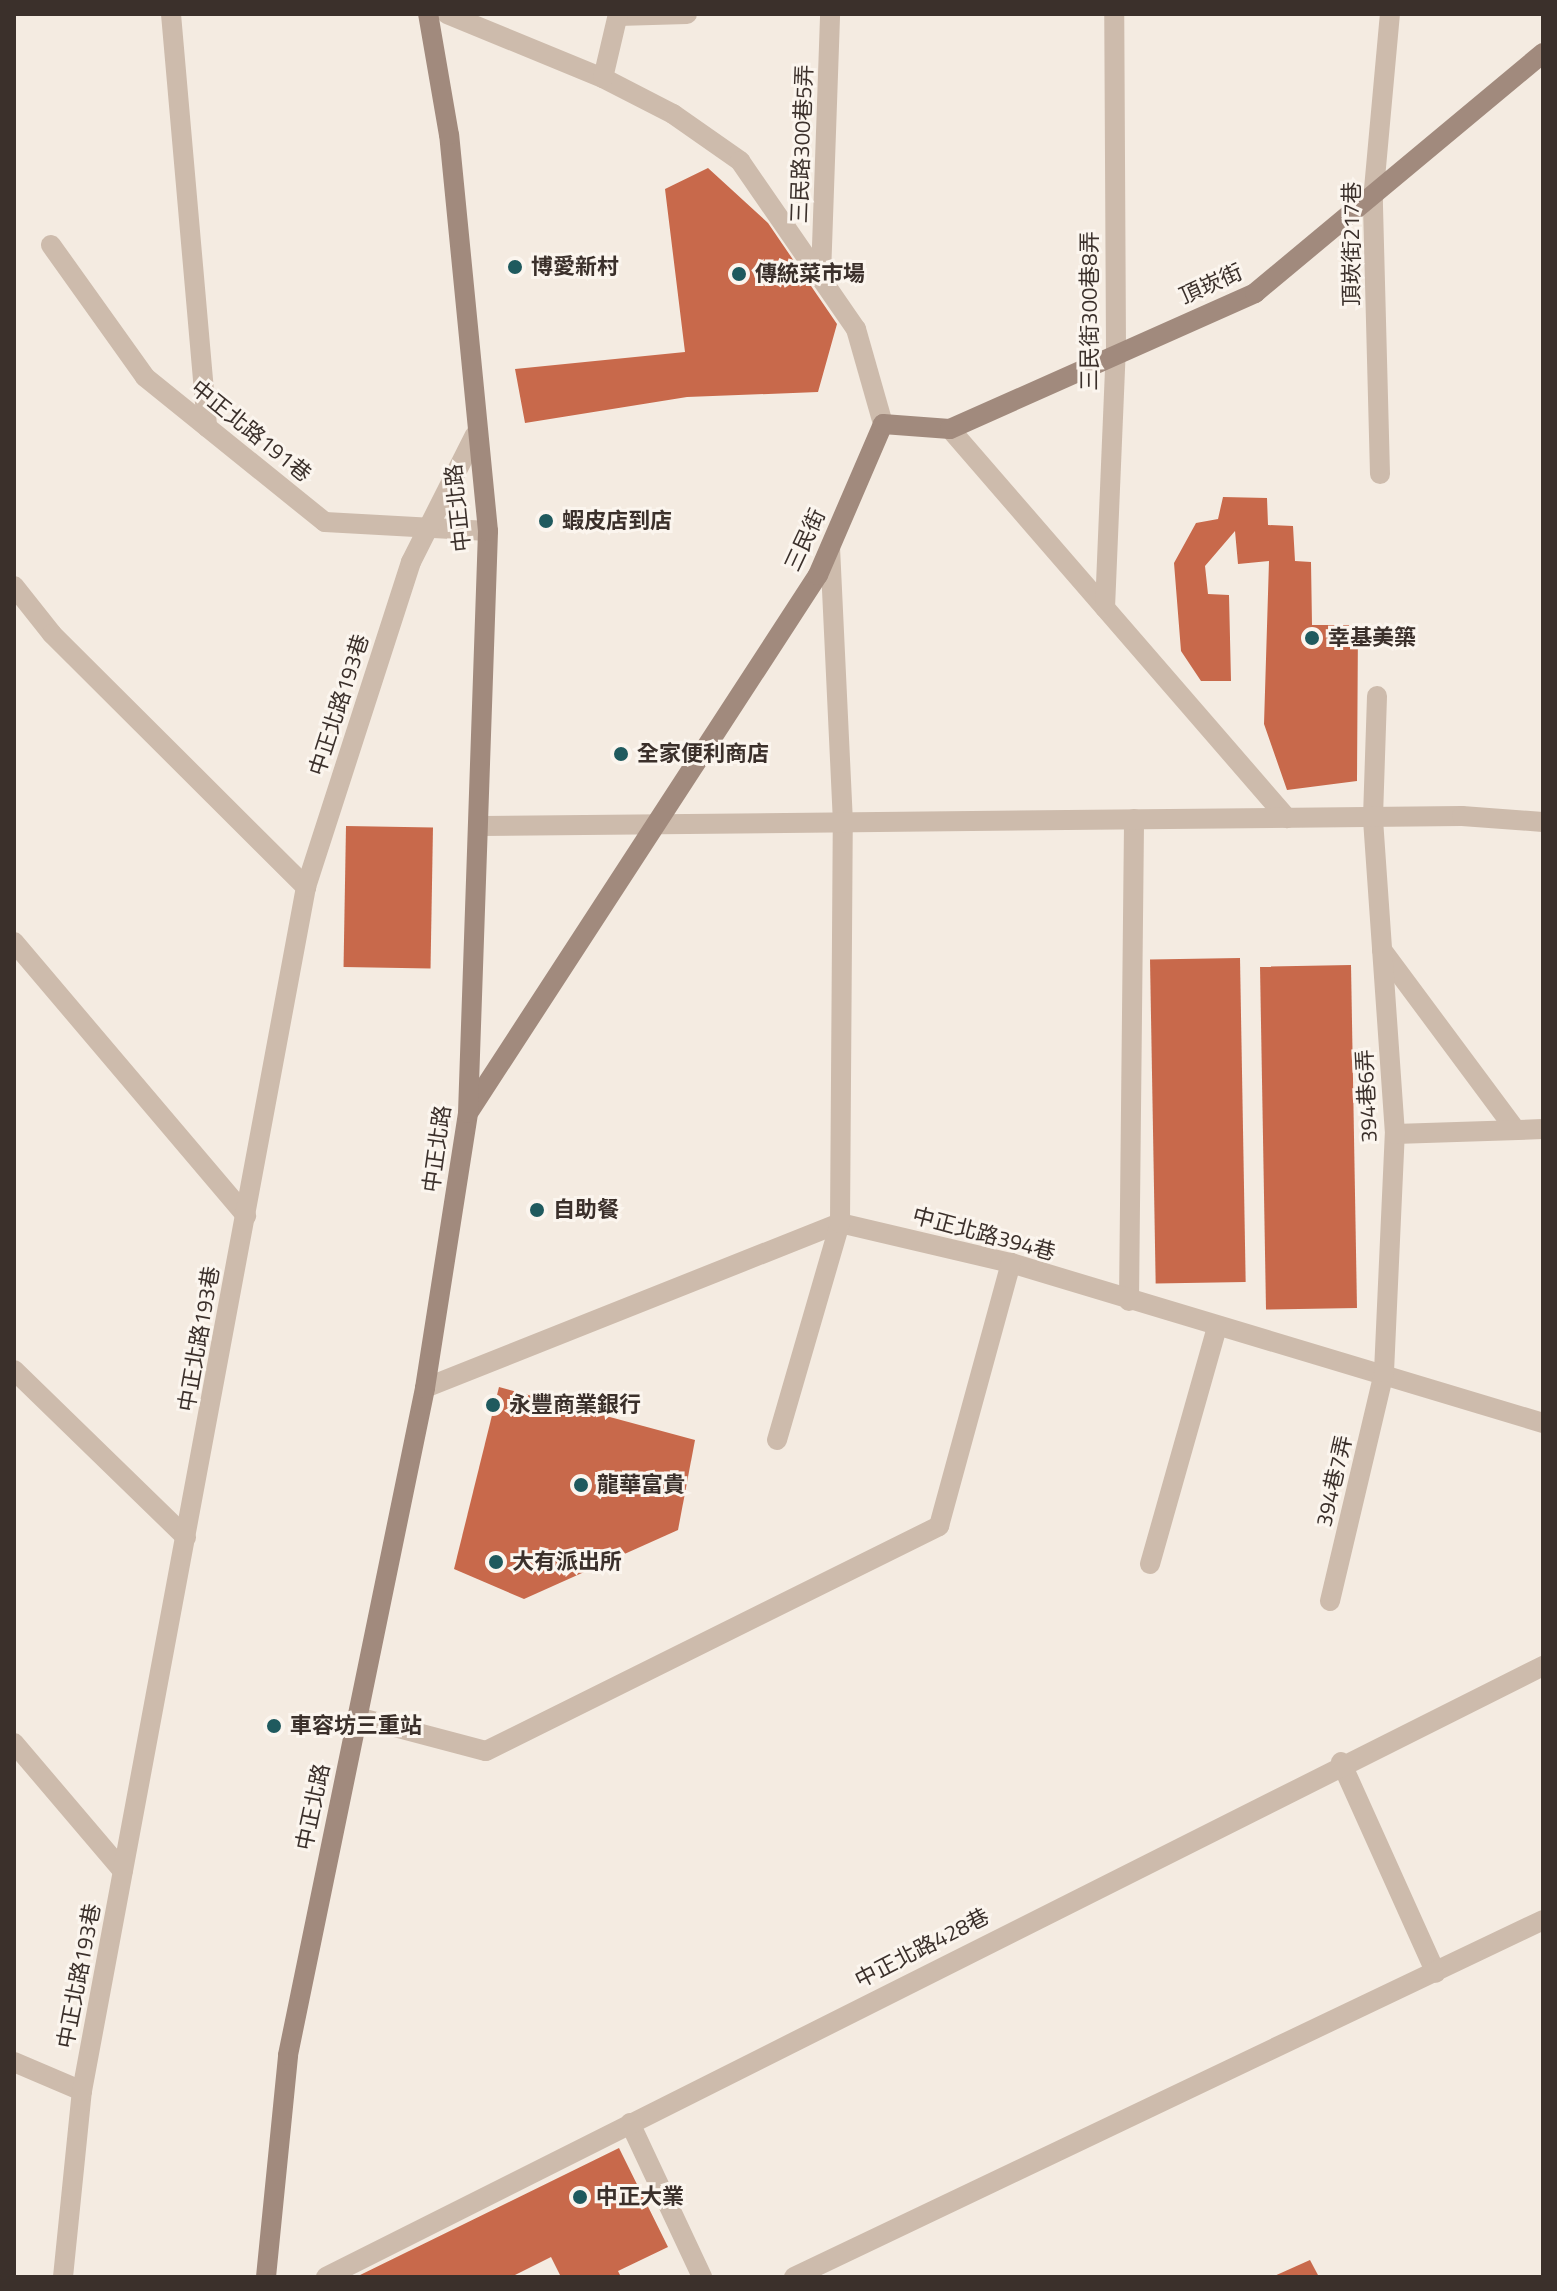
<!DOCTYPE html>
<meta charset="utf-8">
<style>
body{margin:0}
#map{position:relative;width:1557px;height:2291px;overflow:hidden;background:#f4ebe1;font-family:"Titillium Web","Noto Sans TC",sans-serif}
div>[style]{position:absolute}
.building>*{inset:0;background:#c8694b;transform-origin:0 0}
.lane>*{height:20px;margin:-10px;padding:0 10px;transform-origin:10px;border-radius:10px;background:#cdbbac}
.street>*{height:20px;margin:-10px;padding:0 10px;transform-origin:10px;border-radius:10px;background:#cdbbac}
.secondary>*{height:20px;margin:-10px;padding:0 10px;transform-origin:10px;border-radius:10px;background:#a18a7d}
.dots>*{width:22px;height:22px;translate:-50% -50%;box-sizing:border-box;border:4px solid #fbf5ee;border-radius:50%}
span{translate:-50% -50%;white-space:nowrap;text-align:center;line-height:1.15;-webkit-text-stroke:6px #fbf5ee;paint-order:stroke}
.street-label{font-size:22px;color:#3b302b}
.poi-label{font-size:22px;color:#3b302b;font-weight:700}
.left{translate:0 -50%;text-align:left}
.frame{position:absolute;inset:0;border:16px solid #3b302b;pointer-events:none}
</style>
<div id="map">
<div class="building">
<i style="clip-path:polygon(708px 168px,768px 223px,837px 324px,818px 392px,687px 397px,525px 423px,515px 369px,685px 352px,665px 189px)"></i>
<i style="clip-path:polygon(1223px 497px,1267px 498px,1268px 525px,1293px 526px,1295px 561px,1311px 562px,1312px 625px,1358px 625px,1357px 781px,1287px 790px,1264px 724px,1269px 561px,1238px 564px,1235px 531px,1205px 566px,1208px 594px,1229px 595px,1231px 681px,1201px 681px,1181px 651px,1174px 563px,1196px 523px,1218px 519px)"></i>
<i style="left:346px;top:826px;width:87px;height:141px;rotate:1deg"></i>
<i style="left:1240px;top:958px;width:324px;height:90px;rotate:89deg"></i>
<i style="left:1351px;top:965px;width:343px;height:91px;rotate:89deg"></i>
<i style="clip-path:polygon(499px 1387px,695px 1440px,678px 1530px,524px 1599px,454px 1569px)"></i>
<i style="clip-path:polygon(619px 2148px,668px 2247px,618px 2271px,621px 2277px,561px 2277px,551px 2257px,511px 2277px,356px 2277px)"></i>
<i style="clip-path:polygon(1310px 2260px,1319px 2277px,1272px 2277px)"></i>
</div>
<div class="lane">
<i style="left:171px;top:14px;width:415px;rotate:85deg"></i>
<i style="left:51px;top:245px;width:162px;rotate:54.5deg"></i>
<i style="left:145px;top:377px;width:231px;rotate:38.9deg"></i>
<i style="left:325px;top:522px;width:163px;rotate:3.2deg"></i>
<i style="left:821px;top:275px;width:261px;rotate:-88deg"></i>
<i style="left:950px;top:429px;width:515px;rotate:49.1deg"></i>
<i style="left:14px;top:586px;width:61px;rotate:51.6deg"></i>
<i style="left:52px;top:634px;width:359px;rotate:44.9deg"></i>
<i style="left:1105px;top:608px;width:258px;rotate:-87.6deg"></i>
<i style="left:1116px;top:350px;width:336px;rotate:-90.3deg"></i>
<i style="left:14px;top:942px;width:359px;rotate:49.7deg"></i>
<i style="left:1382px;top:950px;width:223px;rotate:53.4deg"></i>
<i style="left:1395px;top:1134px;width:148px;rotate:-1.9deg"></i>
<i style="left:1129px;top:1301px;width:482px;rotate:-89.4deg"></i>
<i style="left:14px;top:1370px;width:240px;rotate:44.2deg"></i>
<i style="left:425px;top:1388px;width:447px;rotate:-21.7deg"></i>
<i style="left:840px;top:1223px;width:176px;rotate:13.2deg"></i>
<i style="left:1011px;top:1263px;width:556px;rotate:16.74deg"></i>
<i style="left:777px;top:1440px;width:226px;rotate:-73.8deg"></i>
<i style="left:840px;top:1223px;width:400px;rotate:-89.6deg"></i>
<i style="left:843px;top:823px;width:275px;rotate:-92.7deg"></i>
<i style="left:1150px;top:1564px;width:246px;rotate:-74.2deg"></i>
<i style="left:1330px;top:1601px;width:235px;rotate:-76.7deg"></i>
<i style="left:1384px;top:1372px;width:238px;rotate:-87.4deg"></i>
<i style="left:1395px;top:1134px;width:318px;rotate:-94deg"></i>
<i style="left:1373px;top:817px;width:121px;rotate:-88.1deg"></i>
<i style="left:357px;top:1717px;width:133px;rotate:14.8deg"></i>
<i style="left:486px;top:1751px;width:506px;rotate:-26.41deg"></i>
<i style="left:939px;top:1526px;width:273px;rotate:-74.7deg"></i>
<i style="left:14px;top:1743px;width:168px;rotate:49.6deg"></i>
<i style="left:1341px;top:1762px;width:231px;rotate:65.8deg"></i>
<i style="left:14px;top:2062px;width:74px;rotate:23.1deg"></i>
<i style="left:630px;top:2123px;width:170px;rotate:64.9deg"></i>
<i style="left:794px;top:2277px;width:830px;rotate:-25.48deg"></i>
</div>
<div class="street">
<i style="left:447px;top:14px;width:169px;rotate:22.3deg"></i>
<i style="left:603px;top:78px;width:79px;rotate:27.2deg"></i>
<i style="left:673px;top:114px;width:82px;rotate:35deg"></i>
<i style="left:740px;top:161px;width:204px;rotate:55.4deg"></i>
<i style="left:856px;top:329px;width:99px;rotate:74.1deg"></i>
<i style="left:618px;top:16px;width:69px;rotate:-1.7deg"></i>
<i style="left:603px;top:78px;width:66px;rotate:-76.8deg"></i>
<i style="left:1380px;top:474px;width:274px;rotate:-91.5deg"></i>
<i style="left:1373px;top:200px;width:187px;rotate:-84.8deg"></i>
<i style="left:482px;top:826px;width:980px;rotate:-0.58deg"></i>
<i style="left:1462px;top:816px;width:81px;rotate:4.2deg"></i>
<i style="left:63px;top:2277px;width:187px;rotate:-84.2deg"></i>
<i style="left:82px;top:2091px;width:1225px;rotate:-79.46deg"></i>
<i style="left:306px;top:887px;width:342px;rotate:-72.1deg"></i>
<i style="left:411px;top:562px;width:142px;rotate:-63.3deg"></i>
<i style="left:326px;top:2277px;width:1362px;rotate:-26.66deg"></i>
</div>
<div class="secondary">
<i style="left:470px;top:1110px;width:638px;rotate:-56.96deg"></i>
<i style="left:818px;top:575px;width:164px;rotate:-66.7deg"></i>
<i style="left:883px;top:424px;width:67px;rotate:4.3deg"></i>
<i style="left:950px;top:429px;width:334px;rotate:-24deg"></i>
<i style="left:1255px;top:293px;width:375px;rotate:-39.8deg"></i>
<i style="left:266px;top:2277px;width:223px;rotate:-84.3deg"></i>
<i style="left:288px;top:2055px;width:681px;rotate:-78.39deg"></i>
<i style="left:425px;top:1388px;width:278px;rotate:-81.1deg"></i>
<i style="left:468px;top:1113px;width:582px;rotate:-88.03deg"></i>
<i style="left:488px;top:531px;width:398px;rotate:-95.6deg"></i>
<i style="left:449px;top:135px;width:123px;rotate:-99.8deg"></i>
</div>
<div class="dots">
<i style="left:515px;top:267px;background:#1f5a5e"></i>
<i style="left:739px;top:274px;background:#1f5a5e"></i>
<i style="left:546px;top:521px;background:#1f5a5e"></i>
<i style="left:1312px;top:638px;background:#1f5a5e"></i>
<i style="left:621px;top:754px;background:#1f5a5e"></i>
<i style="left:537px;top:1210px;background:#1f5a5e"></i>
<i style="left:493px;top:1405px;background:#1f5a5e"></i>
<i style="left:581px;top:1485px;background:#1f5a5e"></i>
<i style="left:496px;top:1562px;background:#1f5a5e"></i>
<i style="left:274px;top:1726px;background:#1f5a5e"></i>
<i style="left:580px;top:2197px;background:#1f5a5e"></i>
</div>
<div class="street-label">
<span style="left:802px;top:144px;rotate:-88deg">三民路300巷5弄</span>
<span style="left:1352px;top:244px;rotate:-90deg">頂崁街217巷</span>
<span style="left:1211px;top:284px;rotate:-24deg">頂崁街</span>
<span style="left:1090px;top:311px;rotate:-90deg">三民街300巷8弄</span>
<span style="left:251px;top:431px;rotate:39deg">中正北路191巷</span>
<span style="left:458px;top:508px;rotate:-96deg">中正北路</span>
<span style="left:805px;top:540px;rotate:-65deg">三民街</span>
<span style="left:339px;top:705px;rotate:-72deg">中正北路193巷</span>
<span style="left:1367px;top:1096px;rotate:-93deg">394巷6弄</span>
<span style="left:437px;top:1149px;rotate:-82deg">中正北路</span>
<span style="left:984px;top:1234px;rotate:15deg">中正北路394巷</span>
<span style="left:199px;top:1339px;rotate:-80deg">中正北路193巷</span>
<span style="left:1334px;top:1481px;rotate:-77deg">394巷7弄</span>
<span style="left:313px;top:1807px;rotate:-78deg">中正北路</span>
<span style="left:922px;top:1948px;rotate:-27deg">中正北路428巷</span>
<span style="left:79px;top:1976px;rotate:-79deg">中正北路193巷</span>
</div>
<div class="poi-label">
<span class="left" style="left:531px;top:267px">博愛新村</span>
<span class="left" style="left:755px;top:274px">傳統菜市場</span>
<span class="left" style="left:562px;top:521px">蝦皮店到店</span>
<span class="left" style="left:1328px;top:638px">幸基美築</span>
<span class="left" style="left:637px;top:754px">全家便利商店</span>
<span class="left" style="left:553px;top:1210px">自助餐</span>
<span class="left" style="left:509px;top:1405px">永豐商業銀行</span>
<span class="left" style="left:597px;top:1485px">龍華富貴</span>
<span class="left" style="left:512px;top:1562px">大有派出所</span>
<span class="left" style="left:290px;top:1726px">車容坊三重站</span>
<span class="left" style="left:596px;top:2197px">中正大業</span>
</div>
<div class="frame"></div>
</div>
